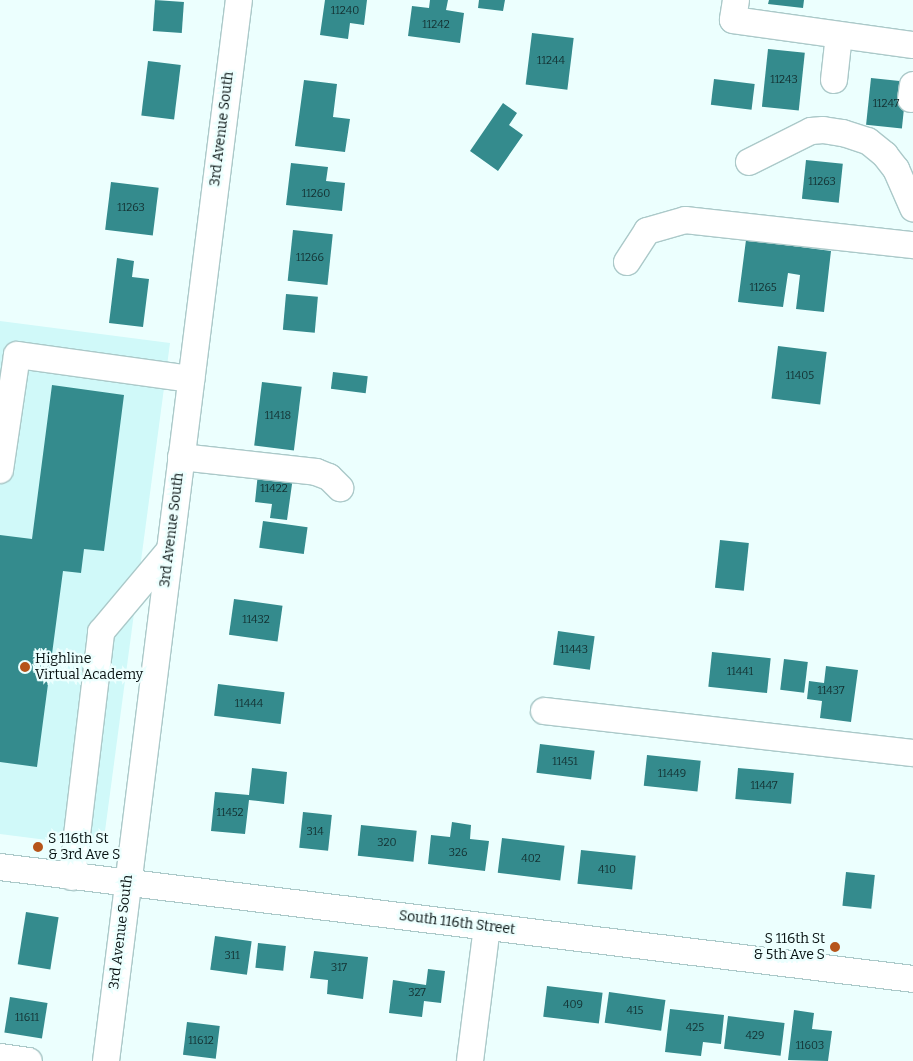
<!DOCTYPE html>
<style>
body{margin:0}
#map{position:relative;width:913px;height:1061px;overflow:hidden;background:#ecfffe;font-family:Bitter,serif}
div>[style]{position:absolute}
.built>*{inset:0;background:#d0f9f9}
.building>*{inset:0;background:#348b8d;transform-origin:0 0}
.roads{filter:drop-shadow(1px 0 #abc9c9) drop-shadow(-1px 0 #abc9c9) drop-shadow(0 1px #abc9c9) drop-shadow(0 -1px #abc9c9)}
.minor>*{height:26px;margin:-13px;padding:0 13px;transform-origin:13px;border-radius:13px;background:#fff}
.dots>*{width:14px;height:14px;translate:-50% -50%;box-sizing:border-box;border:2px solid #ecfffe;border-radius:50%}
span{translate:-50% -50%;white-space:nowrap;text-align:center;line-height:1.15;-webkit-text-stroke:4.5px #ecfffe;paint-order:stroke}
.number-label{font-size:11px;color:#133031}
.number-label span{-webkit-text-stroke-width:0}
.street-label{font-size:14px;color:#081212}
.poi-label{font-size:14px;color:#081212}
.left{translate:0 -50%;text-align:left}
.right{translate:-100% -50%;text-align:right}
</style>
<div id="map">
<div class="built">
<i style="clip-path:polygon(0 321px,170px 343px,105px 831px,98px 840px,86px 845px,0 834px)"></i>
</div>
<div class="building">
<i style="left:155px;top:0;width:29px;height:31px;rotate:4deg"></i>
<i style="clip-path:polygon(325px 0,367px 0,364px 25px,350px 23px,348px 39px,320px 35px)"></i>
<i style="clip-path:polygon(430px 0,448px 0,446px 10px,464px 13px,460px 43px,408px 36px,412px 6px,429px 8px)"></i>
<i style="clip-path:polygon(479px 0,505px 0,503px 11px,478px 8px)"></i>
<i style="clip-path:polygon(769px 0,804px 0,803px 8px,768px 4px)"></i>
<i style="left:532px;top:33px;width:42px;height:52px;rotate:7deg"></i>
<i style="left:768px;top:49px;width:37px;height:58px;rotate:6deg"></i>
<i style="left:148px;top:61px;width:33px;height:55px;rotate:7deg"></i>
<i style="left:871px;top:78px;width:36px;height:47px;rotate:6deg"></i>
<i style="left:714px;top:79px;width:41px;height:26px;rotate:7deg"></i>
<i style="clip-path:polygon(304px 80px,337px 84px,333px 117px,350px 119px,345px 152px,295px 146px)"></i>
<i style="clip-path:polygon(503px 103px,517px 113px,509px 125px,523px 135px,498px 171px,470px 151px)"></i>
<i style="left:806px;top:160px;width:37px;height:39px;rotate:6deg"></i>
<i style="clip-path:polygon(291px 163px,328px 167px,326px 181px,345px 183px,342px 211px,286px 205px)"></i>
<i style="left:111px;top:182px;width:48px;height:48px;rotate:7deg"></i>
<i style="left:293px;top:230px;width:40px;height:51px;rotate:6deg"></i>
<i style="clip-path:polygon(746px 240px,831px 251px,824px 312px,796px 309px,800px 275px,788px 273px,783px 307px,738px 302px)"></i>
<i style="clip-path:polygon(117px 258px,134px 261px,132px 277px,149px 279px,143px 327px,109px 323px)"></i>
<i style="left:286px;top:294px;width:32px;height:36px;rotate:5deg"></i>
<i style="left:778px;top:346px;width:49px;height:53px;rotate:7deg"></i>
<i style="left:333px;top:372px;width:35px;height:17px;rotate:7deg"></i>
<i style="left:262px;top:382px;width:40px;height:64px;rotate:7deg"></i>
<i style="clip-path:polygon(52px 385px,124px 395px,104px 551px,84px 549px,81px 573px,63px 571px,37px 767px,0 762px,0 535px,32px 539px)"></i>
<i style="clip-path:polygon(258px 473px,293px 477px,287px 520px,270px 518px,272px 504px,255px 502px)"></i>
<i style="left:263px;top:521px;width:45px;height:27px;rotate:8deg"></i>
<i style="left:720px;top:540px;width:29px;height:48px;rotate:6deg"></i>
<i style="left:234px;top:599px;width:49px;height:36px;rotate:8deg"></i>
<i style="left:558px;top:631px;width:37px;height:34px;rotate:8deg"></i>
<i style="left:712px;top:652px;width:59px;height:35px;rotate:6deg"></i>
<i style="left:784px;top:659px;width:24px;height:31px;rotate:7deg"></i>
<i style="clip-path:polygon(826px 666px,858px 670px,851px 722px,820px 718px,822px 701px,807px 699px,809px 681px,824px 683px)"></i>
<i style="left:218px;top:684px;width:67px;height:32px;rotate:7deg"></i>
<i style="left:540px;top:744px;width:55px;height:29px;rotate:7deg"></i>
<i style="left:647px;top:755px;width:54px;height:31px;rotate:6deg"></i>
<i style="clip-path:polygon(252px 768px,287px 772px,284px 804px,249px 800px,245px 834px,211px 831px,215px 792px,249px 795px)"></i>
<i style="left:738px;top:768px;width:56px;height:31px;rotate:5deg"></i>
<i style="left:303px;top:812px;width:29px;height:36px;rotate:6deg"></i>
<i style="clip-path:polygon(452px 822px,471px 825px,470px 839px,489px 841px,485px 871px,428px 864px,431px 835px,450px 837px)"></i>
<i style="left:361px;top:825px;width:56px;height:31px;rotate:6deg"></i>
<i style="left:502px;top:838px;width:63px;height:35px;rotate:7deg"></i>
<i style="left:581px;top:850px;width:55px;height:34px;rotate:6deg"></i>
<i style="left:846px;top:872px;width:29px;height:34px;rotate:6deg"></i>
<i style="left:26px;top:912px;width:33px;height:53px;rotate:9deg"></i>
<i style="left:215px;top:936px;width:37px;height:34px;rotate:8deg"></i>
<i style="left:258px;top:943px;width:28px;height:25px;rotate:6deg"></i>
<i style="clip-path:polygon(314px 951px,368px 957px,363px 999px,327px 994px,328px 980px,310px 978px)"></i>
<i style="clip-path:polygon(428px 969px,445px 971px,441px 1003px,424px 1001px,422px 1017px,389px 1013px,393px 980px,426px 985px)"></i>
<i style="left:547px;top:986px;width:56px;height:31px;rotate:7deg"></i>
<i style="left:609px;top:992px;width:57px;height:31px;rotate:8deg"></i>
<i style="left:10px;top:997px;width:38px;height:36px;rotate:9deg"></i>
<i style="clip-path:polygon(670px 1009px,724px 1015px,721px 1044px,703px 1042px,701px 1056px,665px 1052px)"></i>
<i style="clip-path:polygon(794px 1010px,814px 1013px,812px 1029px,832px 1031px,828px 1061px,788px 1060px)"></i>
<i style="left:728px;top:1016px;width:57px;height:33px;rotate:7deg"></i>
<i style="left:187px;top:1022px;width:33px;height:33px;rotate:7deg"></i>
</div>
<div class="roads">
<div class="minor">
<i style="left:736px;top:0;width:20px;rotate:99deg"></i>
<i style="left:733px;top:20px;width:182px;rotate:7.9deg"></i>
<i style="left:834px;top:80px;width:45px;rotate:-83.7deg"></i>
<i style="left:911px;top:99px;width:14px;rotate:-82deg"></i>
<i style="left:749px;top:162px;width:69px;rotate:-26.6deg"></i>
<i style="left:811px;top:131px;width:12px;rotate:-5deg"></i>
<i style="left:823px;top:130px;width:20px;rotate:9deg"></i>
<i style="left:843px;top:133px;width:26px;rotate:18deg"></i>
<i style="left:868px;top:141px;width:22px;rotate:39deg"></i>
<i style="left:885px;top:155px;width:18px;rotate:52deg"></i>
<i style="left:896px;top:169px;width:43px;rotate:66.4deg"></i>
<i style="left:627px;top:262px;width:37px;rotate:-57deg"></i>
<i style="left:647px;top:231px;width:40px;rotate:-16deg"></i>
<i style="left:685px;top:220px;width:229px;rotate:6.3deg"></i>
<i style="left:181px;top:457px;width:136px;rotate:6.3deg"></i>
<i style="left:316px;top:472px;width:14px;rotate:21deg"></i>
<i style="left:329px;top:477px;width:16px;rotate:45deg"></i>
<i style="left:0;top:470px;width:116px;rotate:-81.6deg"></i>
<i style="left:17px;top:355px;width:176px;rotate:7.9deg"></i>
<i style="left:544px;top:711px;width:371px;rotate:6.5deg"></i>
<i style="left:0;top:867px;width:920px;rotate:6.99deg"></i>
<i style="left:72px;top:877px;width:247px;rotate:-83.2deg"></i>
<i style="left:101px;top:632px;width:106px;rotate:-50deg"></i>
<i style="left:0;top:1057px;width:29px;rotate:8deg"></i>
<i style="left:106px;top:1061px;width:1069px;rotate:-82.86deg"></i>
<i style="left:470px;top:1061px;width:135px;rotate:-82.8deg"></i>
</div>
</div>
<div class="dots">
<i style="left:25px;top:667px;background:#b6541a"></i>
<i style="left:38px;top:847px;background:#b6541a"></i>
<i style="left:835px;top:947px;background:#b6541a"></i>
</div>
<div class="number-label">
<span style="left:345px;top:11px">11240</span>
<span style="left:436px;top:25px">11242</span>
<span style="left:551px;top:61px">11244</span>
<span style="left:784px;top:80px">11243</span>
<span style="left:886px;top:104px">11247</span>
<span style="left:822px;top:182px">11263</span>
<span style="left:316px;top:194px">11260</span>
<span style="left:131px;top:208px">11263</span>
<span style="left:310px;top:258px">11266</span>
<span style="left:763px;top:288px">11265</span>
<span style="left:800px;top:376px">11405</span>
<span style="left:278px;top:416px">11418</span>
<span style="left:274px;top:489px">11422</span>
<span style="left:256px;top:620px">11432</span>
<span style="left:574px;top:650px">11443</span>
<span style="left:740px;top:672px">11441</span>
<span style="left:831px;top:691px">11437</span>
<span style="left:249px;top:704px">11444</span>
<span style="left:565px;top:762px">11451</span>
<span style="left:672px;top:774px">11449</span>
<span style="left:764px;top:786px">11447</span>
<span style="left:230px;top:813px">11452</span>
<span style="left:315px;top:832px">314</span>
<span style="left:387px;top:843px">320</span>
<span style="left:458px;top:853px">326</span>
<span style="left:531px;top:859px">402</span>
<span style="left:607px;top:870px">410</span>
<span style="left:232px;top:956px">311</span>
<span style="left:339px;top:968px">317</span>
<span style="left:417px;top:993px">327</span>
<span style="left:573px;top:1005px">409</span>
<span style="left:635px;top:1011px">415</span>
<span style="left:27px;top:1018px">11611</span>
<span style="left:695px;top:1028px">425</span>
<span style="left:755px;top:1036px">429</span>
<span style="left:201px;top:1041px">11612</span>
<span style="left:810px;top:1046px">11603</span>
</div>
<div class="street-label">
<span style="left:222px;top:129px;rotate:-83deg">3rd Avenue South</span>
<span style="left:172px;top:530px;rotate:-83deg">3rd Avenue South</span>
<span style="left:457px;top:923px;rotate:7deg">South 116th Street</span>
<span style="left:121px;top:932px;rotate:-83deg">3rd Avenue South</span>
</div>
<div class="poi-label">
<span class="left" style="left:35px;top:667px">Highline<br>Virtual Academy</span>
<span class="left" style="left:48px;top:847px">S 116th St<br>&amp; 3rd Ave S</span>
<span class="right" style="left:825px;top:947px">S 116th St<br>&amp; 5th Ave S</span>
</div>
</div>
